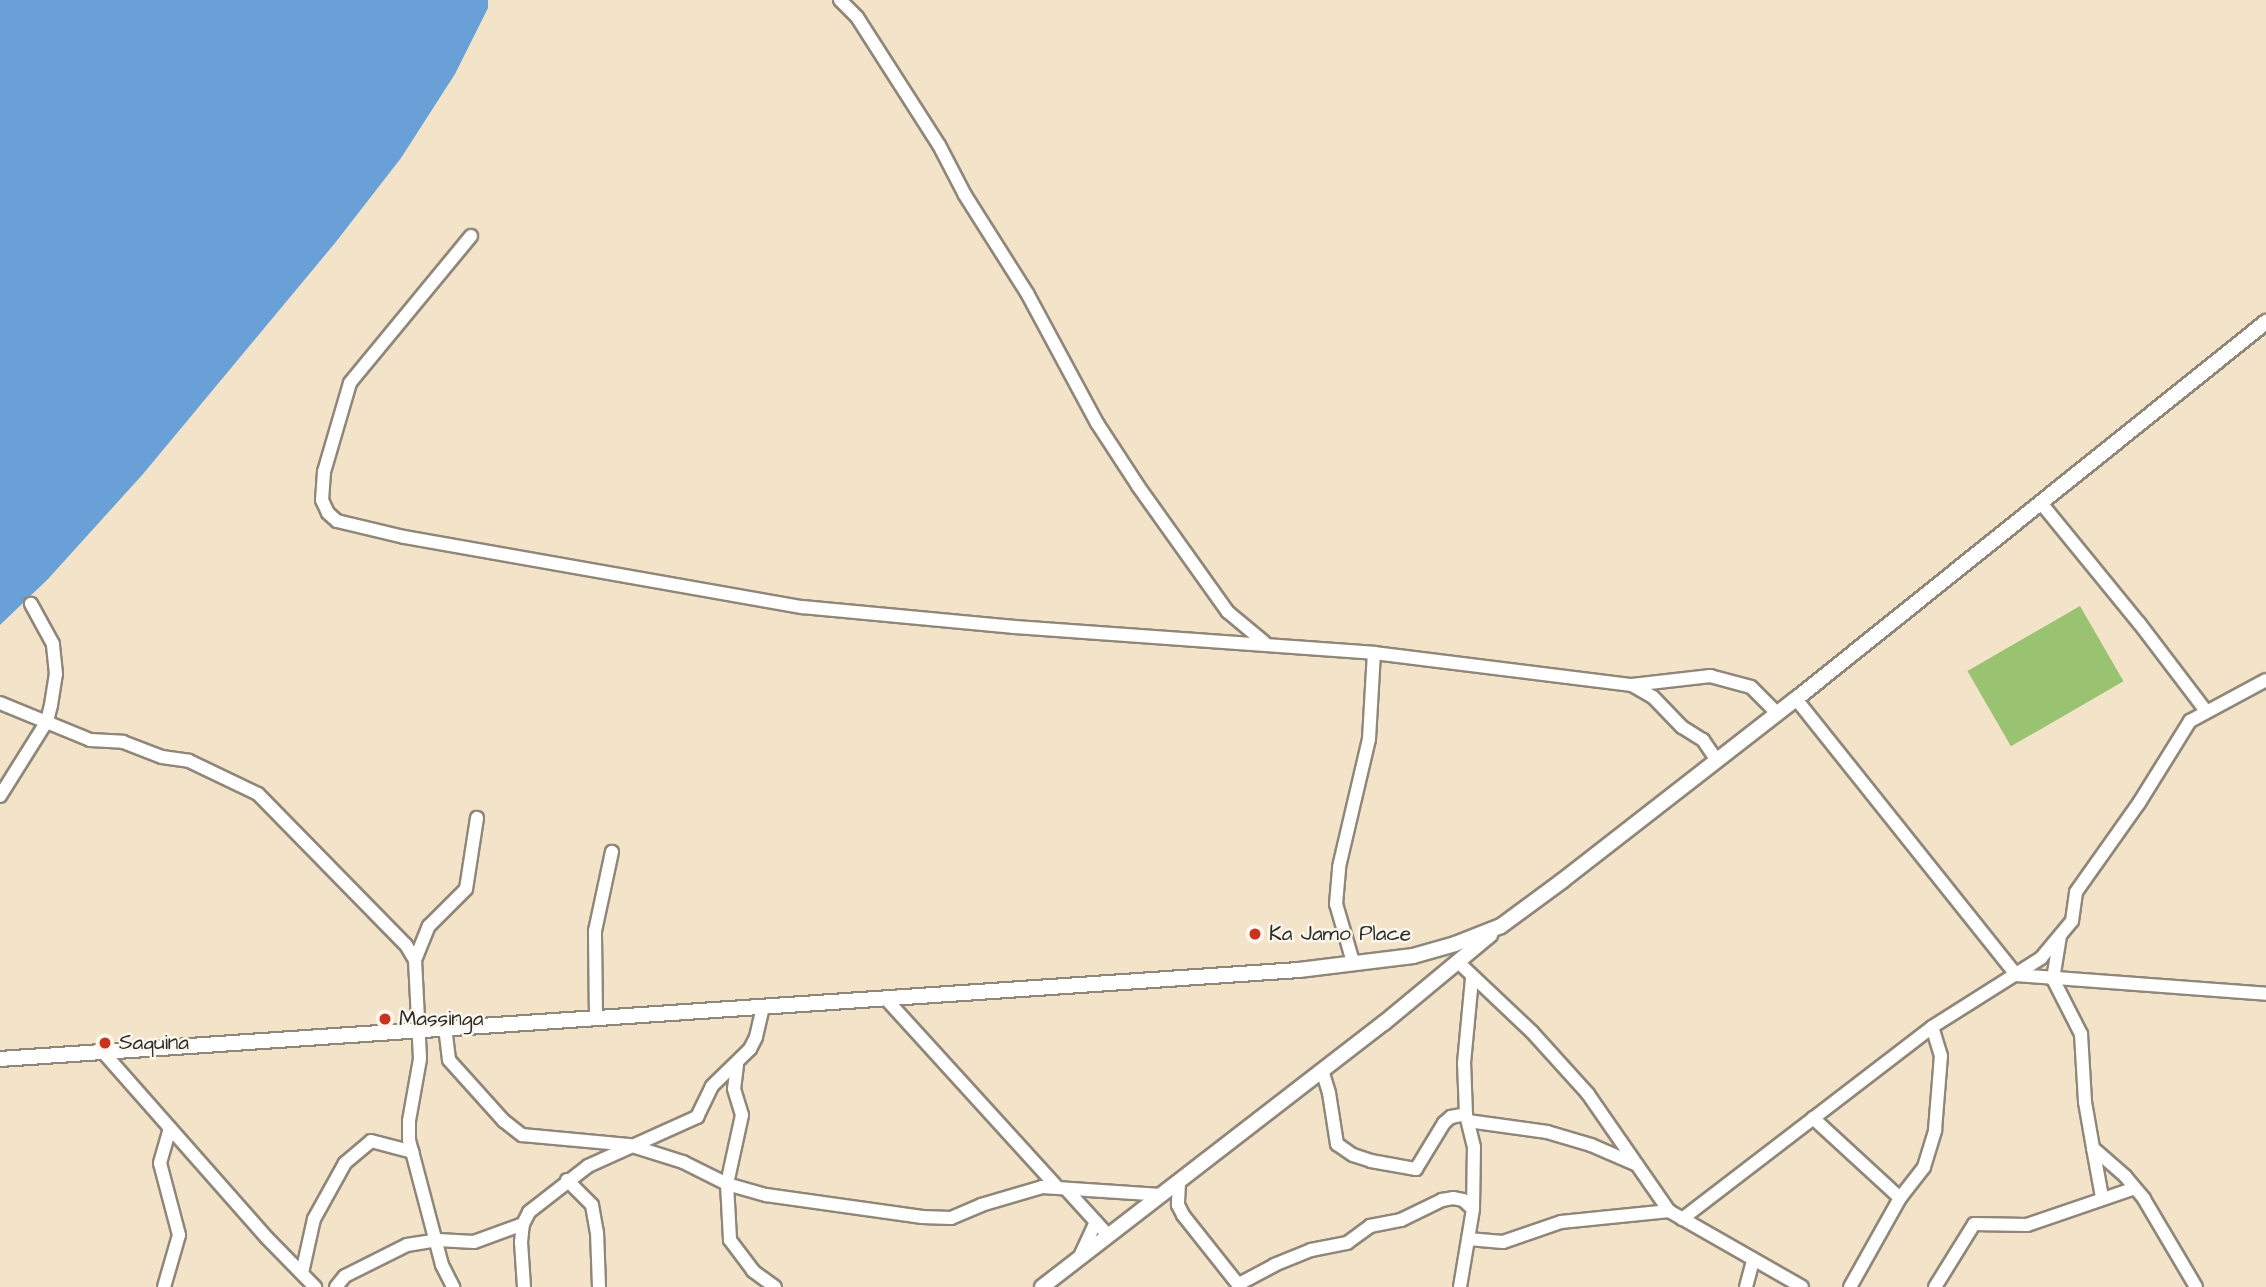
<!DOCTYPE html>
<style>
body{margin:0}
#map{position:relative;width:2266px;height:1287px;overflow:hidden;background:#f3e3c8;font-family:"Architects Daughter",sans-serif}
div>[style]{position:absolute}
.green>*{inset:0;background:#99c370;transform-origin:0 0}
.water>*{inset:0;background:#69a0d7}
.roads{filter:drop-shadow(2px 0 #8f877a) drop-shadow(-2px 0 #8f877a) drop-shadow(0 2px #8f877a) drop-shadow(0 -2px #8f877a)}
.minor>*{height:12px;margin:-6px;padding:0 6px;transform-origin:6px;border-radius:6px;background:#fff}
.tertiary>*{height:14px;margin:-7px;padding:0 7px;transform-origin:7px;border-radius:7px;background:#fff}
.dots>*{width:19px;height:19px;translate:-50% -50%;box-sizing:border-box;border:4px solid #fbf7ec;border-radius:50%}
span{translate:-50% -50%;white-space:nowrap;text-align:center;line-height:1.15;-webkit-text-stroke:5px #fbf7ec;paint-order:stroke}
.poi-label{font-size:21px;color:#2b2b2b}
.left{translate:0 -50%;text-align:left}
</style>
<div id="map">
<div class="green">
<i style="left:2080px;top:606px;width:87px;height:130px;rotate:60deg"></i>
</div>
<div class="water">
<i style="clip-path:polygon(0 0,488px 0,488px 8px,455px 74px,401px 158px,335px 243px,143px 474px,48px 579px,0 625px)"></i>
</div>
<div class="roads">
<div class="minor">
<i style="left:840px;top:0;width:24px;rotate:45deg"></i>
<i style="left:857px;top:17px;width:152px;rotate:57.4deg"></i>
<i style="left:939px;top:145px;width:56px;rotate:62.5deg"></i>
<i style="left:965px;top:195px;width:116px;rotate:57.7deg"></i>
<i style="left:1027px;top:293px;width:148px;rotate:61.7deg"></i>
<i style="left:1097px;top:423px;width:75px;rotate:56.9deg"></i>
<i style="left:1138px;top:486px;width:155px;rotate:54.5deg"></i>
<i style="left:1228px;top:612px;width:47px;rotate:39.8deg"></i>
<i style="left:471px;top:236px;width:190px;rotate:129.5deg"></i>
<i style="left:350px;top:383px;width:93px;rotate:106.3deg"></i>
<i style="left:324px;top:472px;width:28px;rotate:94deg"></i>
<i style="left:322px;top:500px;width:14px;rotate:65deg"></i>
<i style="left:328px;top:513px;width:12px;rotate:42deg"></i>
<i style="left:337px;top:521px;width:69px;rotate:13.4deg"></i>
<i style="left:404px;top:537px;width:405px;rotate:10deg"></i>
<i style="left:803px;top:607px;width:212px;rotate:5.4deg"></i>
<i style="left:1014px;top:627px;width:361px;rotate:4.1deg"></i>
<i style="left:1374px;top:653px;width:260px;rotate:7.1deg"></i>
<i style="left:1632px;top:685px;width:24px;rotate:30deg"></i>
<i style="left:1653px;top:697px;width:42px;rotate:46deg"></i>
<i style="left:1682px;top:727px;width:25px;rotate:32deg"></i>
<i style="left:1703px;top:740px;width:25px;rotate:56deg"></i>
<i style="left:2041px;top:503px;width:155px;rotate:50.8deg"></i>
<i style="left:2139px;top:623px;width:111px;rotate:52.7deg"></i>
<i style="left:1632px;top:685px;width:79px;rotate:-6.6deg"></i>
<i style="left:1710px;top:676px;width:42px;rotate:15deg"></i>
<i style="left:1751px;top:687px;width:37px;rotate:45deg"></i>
<i style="left:1796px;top:699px;width:353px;rotate:51.4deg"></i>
<i style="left:2016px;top:975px;width:251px;rotate:4.3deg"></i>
<i style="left:0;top:703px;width:97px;rotate:22.3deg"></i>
<i style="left:90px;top:740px;width:33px;rotate:3deg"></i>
<i style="left:123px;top:742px;width:42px;rotate:21deg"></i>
<i style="left:162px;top:757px;width:27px;rotate:8deg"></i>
<i style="left:189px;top:761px;width:76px;rotate:25.6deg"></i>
<i style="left:258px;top:794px;width:211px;rotate:45.6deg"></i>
<i style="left:406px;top:945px;width:17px;rotate:59deg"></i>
<i style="left:415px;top:960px;width:99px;rotate:87.1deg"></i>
<i style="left:420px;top:1059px;width:63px;rotate:100.1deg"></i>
<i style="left:409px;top:1121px;width:19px;rotate:90deg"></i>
<i style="left:409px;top:1140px;width:129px;rotate:75.2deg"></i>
<i style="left:442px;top:1265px;width:25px;rotate:63deg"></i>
<i style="left:0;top:796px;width:89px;rotate:-57.9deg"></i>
<i style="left:47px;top:721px;width:16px;rotate:-76deg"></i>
<i style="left:51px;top:705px;width:31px;rotate:-81deg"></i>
<i style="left:56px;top:674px;width:30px;rotate:-96deg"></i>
<i style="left:53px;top:644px;width:46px;rotate:-118.8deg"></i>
<i style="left:2060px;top:936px;width:44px;rotate:99.2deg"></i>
<i style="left:2053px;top:979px;width:62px;rotate:63deg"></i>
<i style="left:2081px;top:1034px;width:68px;rotate:86.6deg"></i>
<i style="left:2085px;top:1102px;width:47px;rotate:80.1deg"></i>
<i style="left:2093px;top:1148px;width:43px;rotate:41.2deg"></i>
<i style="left:2125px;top:1176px;width:30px;rotate:50deg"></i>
<i style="left:2144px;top:1199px;width:102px;rotate:59.4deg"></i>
<i style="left:415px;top:960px;width:37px;rotate:-68deg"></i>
<i style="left:429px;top:926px;width:52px;rotate:-45deg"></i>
<i style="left:466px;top:889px;width:72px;rotate:-81.2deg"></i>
<i style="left:1353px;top:962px;width:60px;rotate:-106.3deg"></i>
<i style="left:1336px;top:904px;width:37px;rotate:-85deg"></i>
<i style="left:1339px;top:867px;width:131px;rotate:-76.8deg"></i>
<i style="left:1369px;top:739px;width:86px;rotate:-86.7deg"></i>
<i style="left:1458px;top:962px;width:102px;rotate:43.4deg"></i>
<i style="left:1532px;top:1032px;width:84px;rotate:47.9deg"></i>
<i style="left:1588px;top:1094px;width:142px;rotate:55.3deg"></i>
<i style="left:1669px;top:1211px;width:153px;rotate:29.7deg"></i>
<i style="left:886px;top:999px;width:251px;rotate:47.7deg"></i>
<i style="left:596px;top:1017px;width:86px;rotate:-90.7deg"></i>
<i style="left:595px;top:931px;width:81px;rotate:-77.9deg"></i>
<i style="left:445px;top:1027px;width:33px;rotate:83deg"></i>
<i style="left:449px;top:1060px;width:82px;rotate:48deg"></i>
<i style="left:504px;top:1121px;width:23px;rotate:38deg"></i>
<i style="left:522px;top:1135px;width:107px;rotate:5.3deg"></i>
<i style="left:629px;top:1145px;width:57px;rotate:17.5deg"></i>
<i style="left:683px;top:1162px;width:49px;rotate:26.6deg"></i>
<i style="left:727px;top:1184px;width:41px;rotate:15.8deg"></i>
<i style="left:766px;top:1195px;width:158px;rotate:8deg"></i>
<i style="left:922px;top:1217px;width:29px;rotate:2deg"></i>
<i style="left:951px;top:1218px;width:33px;rotate:-23deg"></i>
<i style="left:981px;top:1205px;width:64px;rotate:-16.4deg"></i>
<i style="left:1042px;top:1187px;width:119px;rotate:3.8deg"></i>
<i style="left:103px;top:1052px;width:248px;rotate:48.6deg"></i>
<i style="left:267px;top:1238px;width:69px;rotate:45.6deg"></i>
<i style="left:737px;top:1065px;width:24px;rotate:97deg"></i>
<i style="left:734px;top:1089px;width:27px;rotate:73deg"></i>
<i style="left:742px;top:1115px;width:71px;rotate:102.3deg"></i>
<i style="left:727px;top:1184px;width:56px;rotate:86.9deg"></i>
<i style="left:730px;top:1240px;width:39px;rotate:53deg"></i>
<i style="left:753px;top:1271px;width:27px;rotate:36deg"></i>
<i style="left:1322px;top:1070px;width:24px;rotate:73deg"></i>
<i style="left:1329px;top:1093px;width:52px;rotate:81.1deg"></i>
<i style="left:1337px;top:1144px;width:19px;rotate:35deg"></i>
<i style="left:1353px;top:1155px;width:19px;rotate:18deg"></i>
<i style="left:1371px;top:1161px;width:46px;rotate:10.1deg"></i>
<i style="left:1416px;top:1169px;width:54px;rotate:-58.7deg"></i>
<i style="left:1444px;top:1123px;width:9px;rotate:-41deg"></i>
<i style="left:1451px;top:1117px;width:15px;rotate:-11deg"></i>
<i style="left:1813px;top:1118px;width:118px;rotate:42.6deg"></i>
<i style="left:1900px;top:1198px;width:102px;rotate:119.3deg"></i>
<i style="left:1468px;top:1121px;width:80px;rotate:7.9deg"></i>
<i style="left:1547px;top:1132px;width:46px;rotate:16.5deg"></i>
<i style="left:1591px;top:1145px;width:48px;rotate:23.4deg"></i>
<i style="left:2093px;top:1148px;width:50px;rotate:79.6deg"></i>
<i style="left:567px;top:1180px;width:35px;rotate:45deg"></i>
<i style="left:592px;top:1205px;width:27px;rotate:80deg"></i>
<i style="left:597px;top:1232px;width:55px;rotate:87.9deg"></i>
<i style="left:1179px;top:1183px;width:22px;rotate:93deg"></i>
<i style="left:1178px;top:1205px;width:11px;rotate:63deg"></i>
<i style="left:1183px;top:1215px;width:92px;rotate:51.6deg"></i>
<i style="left:1066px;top:1189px;width:61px;rotate:47.7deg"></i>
<i style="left:1900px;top:1198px;width:39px;rotate:-52deg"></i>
<i style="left:1924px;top:1167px;width:39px;rotate:-73deg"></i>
<i style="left:1935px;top:1130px;width:74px;rotate:-85.4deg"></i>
<i style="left:1941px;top:1056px;width:30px;rotate:-107deg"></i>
<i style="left:1682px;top:1219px;width:315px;rotate:-37.5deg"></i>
<i style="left:1932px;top:1027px;width:129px;rotate:-32.3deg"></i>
<i style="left:2041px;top:958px;width:48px;rotate:-50deg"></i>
<i style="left:2072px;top:921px;width:29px;rotate:-82deg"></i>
<i style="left:2076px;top:892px;width:109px;rotate:-54.7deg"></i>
<i style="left:2139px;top:803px;width:97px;rotate:-58.1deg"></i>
<i style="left:2190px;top:721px;width:86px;rotate:-28.3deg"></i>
<i style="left:1468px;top:1239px;width:35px;rotate:5deg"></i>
<i style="left:1503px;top:1242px;width:61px;rotate:-19deg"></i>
<i style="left:1561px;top:1222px;width:109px;rotate:-5.8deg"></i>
<i style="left:1081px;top:1254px;width:35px;rotate:-65deg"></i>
<i style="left:302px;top:1273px;width:55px;rotate:-77.5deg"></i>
<i style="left:314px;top:1219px;width:64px;rotate:-61deg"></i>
<i style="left:345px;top:1163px;width:34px;rotate:-40deg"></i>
<i style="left:371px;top:1141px;width:43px;rotate:14.7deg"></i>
<i style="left:1239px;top:1284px;width:40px;rotate:-28deg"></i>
<i style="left:1274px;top:1265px;width:40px;rotate:-22deg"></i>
<i style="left:1311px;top:1250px;width:37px;rotate:-11deg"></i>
<i style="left:1347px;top:1243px;width:29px;rotate:-36deg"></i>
<i style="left:1370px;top:1226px;width:32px;rotate:-11deg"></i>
<i style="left:1401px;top:1220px;width:46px;rotate:-26deg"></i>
<i style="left:1442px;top:1200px;width:11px;rotate:-10deg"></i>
<i style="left:1453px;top:1198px;width:10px;rotate:11deg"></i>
<i style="left:1463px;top:1200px;width:13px;rotate:42deg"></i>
<i style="left:164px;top:1287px;width:54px;rotate:-73.9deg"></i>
<i style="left:179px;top:1235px;width:74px;rotate:-104.8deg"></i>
<i style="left:160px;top:1163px;width:35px;rotate:-74deg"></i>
<i style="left:336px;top:1287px;width:14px;rotate:-51deg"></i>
<i style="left:345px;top:1276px;width:69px;rotate:-26.6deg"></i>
<i style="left:407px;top:1245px;width:31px;rotate:-9deg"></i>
<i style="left:438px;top:1240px;width:36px;rotate:3deg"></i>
<i style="left:474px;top:1242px;width:52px;rotate:-20.2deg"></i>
<i style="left:524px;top:1287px;width:45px;rotate:-93.8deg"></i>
<i style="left:521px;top:1242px;width:18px;rotate:-84deg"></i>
<i style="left:523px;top:1224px;width:13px;rotate:-63deg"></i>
<i style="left:529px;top:1212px;width:75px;rotate:-37.9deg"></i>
<i style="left:588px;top:1166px;width:120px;rotate:-24.2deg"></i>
<i style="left:697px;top:1117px;width:34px;rotate:-64deg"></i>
<i style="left:712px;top:1086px;width:53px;rotate:-44.2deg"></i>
<i style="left:750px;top:1049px;width:13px;rotate:-63deg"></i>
<i style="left:756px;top:1037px;width:31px;rotate:-77deg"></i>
<i style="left:1460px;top:1287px;width:79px;rotate:-80.5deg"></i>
<i style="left:1473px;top:1209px;width:62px;rotate:-89.1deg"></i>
<i style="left:1474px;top:1147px;width:34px;rotate:-104deg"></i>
<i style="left:1466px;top:1114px;width:51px;rotate:-92.2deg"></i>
<i style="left:1464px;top:1063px;width:85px;rotate:-84.6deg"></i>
<i style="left:1746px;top:1287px;width:27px;rotate:-75deg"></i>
<i style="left:1935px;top:1287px;width:74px;rotate:-58.2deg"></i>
<i style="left:1974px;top:1224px;width:53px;rotate:1.1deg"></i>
<i style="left:2027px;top:1225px;width:114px;rotate:-18.9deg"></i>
</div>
<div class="tertiary">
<i style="left:0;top:1059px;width:1302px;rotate:-3.92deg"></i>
<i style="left:1299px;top:970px;width:115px;rotate:-7deg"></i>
<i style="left:1413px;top:956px;width:44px;rotate:-15.9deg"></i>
<i style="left:1455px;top:944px;width:49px;rotate:-21.4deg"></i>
<i style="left:1501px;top:926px;width:76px;rotate:-36.4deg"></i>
<i style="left:1562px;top:881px;width:296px;rotate:-37.9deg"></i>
<i style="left:1796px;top:699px;width:603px;rotate:-38.73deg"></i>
<i style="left:1042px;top:1287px;width:432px;rotate:-37.7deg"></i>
<i style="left:1384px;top:1023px;width:138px;rotate:-39.7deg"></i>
</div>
</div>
<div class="dots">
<i style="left:1255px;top:934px;background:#c8321e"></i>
<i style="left:385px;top:1019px;background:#c8321e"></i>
<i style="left:105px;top:1043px;background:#c8321e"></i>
</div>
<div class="poi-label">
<span class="left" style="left:1269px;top:934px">Ka Jamo Place</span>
<span class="left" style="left:399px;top:1019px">Massinga</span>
<span class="left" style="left:119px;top:1043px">Saquina</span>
</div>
</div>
